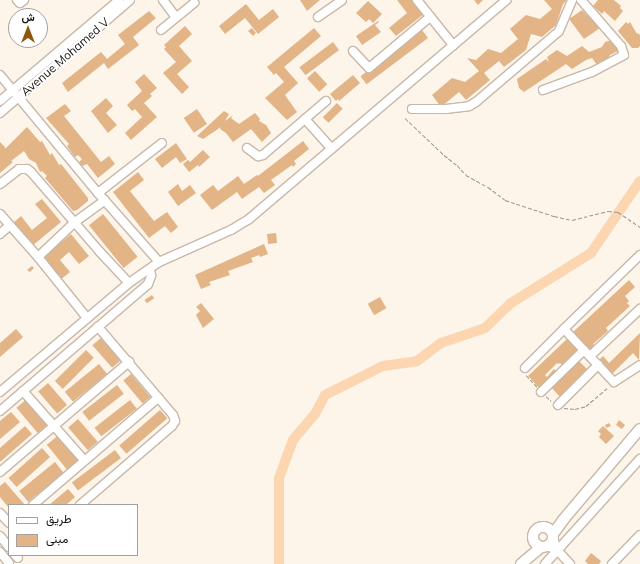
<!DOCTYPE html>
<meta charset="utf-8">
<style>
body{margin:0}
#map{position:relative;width:640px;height:564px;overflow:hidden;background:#fdf4ea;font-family:Mulish,Vazirmatn,sans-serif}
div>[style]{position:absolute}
.river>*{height:10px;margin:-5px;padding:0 5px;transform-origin:5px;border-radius:5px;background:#fcd6b1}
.building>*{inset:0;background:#e2b486;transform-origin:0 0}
.path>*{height:1px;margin-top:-0.5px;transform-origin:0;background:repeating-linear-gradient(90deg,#9c958d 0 4px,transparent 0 6px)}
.roads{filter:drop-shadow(1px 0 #c7b8a9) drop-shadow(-1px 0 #c7b8a9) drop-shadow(0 1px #c7b8a9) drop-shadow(0 -1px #c7b8a9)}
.minor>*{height:8px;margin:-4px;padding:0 4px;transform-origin:4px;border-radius:4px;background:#fff}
.major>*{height:10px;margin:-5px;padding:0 5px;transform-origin:5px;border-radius:5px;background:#fff}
.major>.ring{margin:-5px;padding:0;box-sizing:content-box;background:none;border:10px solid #fff;border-radius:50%}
span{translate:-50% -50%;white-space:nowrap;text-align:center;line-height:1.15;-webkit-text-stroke:3.5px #fff;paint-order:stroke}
.street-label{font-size:12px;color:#1a1510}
.legend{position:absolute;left:8px;top:504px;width:130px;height:52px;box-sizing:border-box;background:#fff;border:1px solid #a3a19f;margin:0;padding:5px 7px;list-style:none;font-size:12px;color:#1a1510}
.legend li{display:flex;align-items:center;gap:8px;height:20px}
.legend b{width:20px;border:1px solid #a3a19f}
.north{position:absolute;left:8px;top:8px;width:40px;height:40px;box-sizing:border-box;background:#fff;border:1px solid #a3a19f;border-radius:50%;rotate:0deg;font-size:11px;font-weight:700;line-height:16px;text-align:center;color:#1a1510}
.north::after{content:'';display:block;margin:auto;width:14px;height:18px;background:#8e570d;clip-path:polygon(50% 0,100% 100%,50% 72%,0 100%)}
</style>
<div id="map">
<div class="river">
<i style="left:279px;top:564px;width:86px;rotate:-90deg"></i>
<i style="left:279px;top:478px;width:40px;rotate:-69.8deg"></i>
<i style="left:293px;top:440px;width:34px;rotate:-50deg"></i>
<i style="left:315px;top:414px;width:21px;rotate:-62deg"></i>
<i style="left:325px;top:395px;width:65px;rotate:-26.6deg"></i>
<i style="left:383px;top:366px;width:34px;rotate:-8deg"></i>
<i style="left:417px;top:361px;width:30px;rotate:-37deg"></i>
<i style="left:441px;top:343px;width:46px;rotate:-18.8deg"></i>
<i style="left:485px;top:328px;width:36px;rotate:-44deg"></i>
<i style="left:511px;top:303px;width:94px;rotate:-32deg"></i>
<i style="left:591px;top:253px;width:87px;rotate:-55.8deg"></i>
</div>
<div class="building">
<i style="clip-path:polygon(300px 0,320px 0,307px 11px)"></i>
<i style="clip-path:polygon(397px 0,413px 0,424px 14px,396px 36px,389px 28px,407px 13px)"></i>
<i style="clip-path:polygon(474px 0,483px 0,478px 5px)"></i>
<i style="clip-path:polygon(544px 0,567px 0,563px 4px,556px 25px,542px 37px,531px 34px,526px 50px,504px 67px,499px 61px,484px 73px,490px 80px,466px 100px,459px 92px,441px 107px,432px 95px,452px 78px,465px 82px,479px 71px,467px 58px,476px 60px,488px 49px,501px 53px,518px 39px,510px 29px,526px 15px,540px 19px,552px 9px)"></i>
<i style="clip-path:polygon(598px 0,614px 0,621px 6px,620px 8px,623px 11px,615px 21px,604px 11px,602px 14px,593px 6px)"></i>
<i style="clip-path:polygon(368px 1px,382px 14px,373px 23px,369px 19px,366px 22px,356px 13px)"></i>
<i style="clip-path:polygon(246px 4px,259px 20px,273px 9px,279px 17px,258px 34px,245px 18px,225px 34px,219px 26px)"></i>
<i style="clip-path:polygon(582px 10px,600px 28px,584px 39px,569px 19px)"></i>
<i style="clip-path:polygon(149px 11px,156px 18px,133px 37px,139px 45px,108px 69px,104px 63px,68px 92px,62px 83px,101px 52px,107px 59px,125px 44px,118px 35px)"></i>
<i style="clip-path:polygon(378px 21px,379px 22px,375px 25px,381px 32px,362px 45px,356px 36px)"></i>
<i style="clip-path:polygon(626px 22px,628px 24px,630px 22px,637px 34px,638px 33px,640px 35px,640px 46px,638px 48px,632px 48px,618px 31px)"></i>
<i style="clip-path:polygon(185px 26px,192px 34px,179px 46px,192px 61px,177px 74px,189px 87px,182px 94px,163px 73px,176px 62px,164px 49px,166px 47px,164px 45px)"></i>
<i style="clip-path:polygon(252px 28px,256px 33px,253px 36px,248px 31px)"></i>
<i style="clip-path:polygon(314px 28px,321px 36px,284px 67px,298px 83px,285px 95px,297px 112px,287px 120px,265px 98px,284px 82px,276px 73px,274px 75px,267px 67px)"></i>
<i style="left:422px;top:30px;width:10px;height:77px;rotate:53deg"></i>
<i style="clip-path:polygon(612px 40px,620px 50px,610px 55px,606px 61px,597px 65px,592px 58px,586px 60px,572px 69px,566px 64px,524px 92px,519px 88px,517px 79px,546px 59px,549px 62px,547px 57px,557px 50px,567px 56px,582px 46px,589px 52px,602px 47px,605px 42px)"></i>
<i style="left:333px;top:42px;width:10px;height:42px;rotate:53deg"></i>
<i style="left:315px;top:71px;width:18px;height:11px;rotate:47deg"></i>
<i style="clip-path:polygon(144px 74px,157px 88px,150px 94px,152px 96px,144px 103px,157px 117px,131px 140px,125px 133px,142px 117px,135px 109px,132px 111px,127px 105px,142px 91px,135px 82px)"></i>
<i style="clip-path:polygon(353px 75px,360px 83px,339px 101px,338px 99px,336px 101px,330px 94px)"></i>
<i style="clip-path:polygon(106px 98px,113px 106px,106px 113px,117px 125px,108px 133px,91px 111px)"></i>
<i style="left:337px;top:103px;width:8px;height:20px;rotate:45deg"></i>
<i style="clip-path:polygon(65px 104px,71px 111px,64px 116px,101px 162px,109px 156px,115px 164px,98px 178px,87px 164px,82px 166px,79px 162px,82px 159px,78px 155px,75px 157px,67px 146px,69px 144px,46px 118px)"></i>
<i style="left:197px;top:109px;width:18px;height:16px;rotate:56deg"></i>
<i style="clip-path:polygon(224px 111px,229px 114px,225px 121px,233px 115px,231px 118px,239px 124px,255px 113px,260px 119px,259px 121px,266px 125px,271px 133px,262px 142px,251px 129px,233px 142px,226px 133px,220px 129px,221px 127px,203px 139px,197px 136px)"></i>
<i style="clip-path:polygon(27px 127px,40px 142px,42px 141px,50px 155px,52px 153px,59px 165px,61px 164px,88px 198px,88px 201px,77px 210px,73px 211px,45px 178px,47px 176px,42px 171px,40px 172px,36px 163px,29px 159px,24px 151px,11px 161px,13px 162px,0 173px,0 142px,5px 147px,5px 149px)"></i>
<i style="clip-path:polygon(303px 141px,309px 149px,294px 161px,296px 164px,293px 167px,292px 165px,271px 180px,275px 185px,264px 193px,259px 187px,242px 199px,237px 192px,212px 210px,200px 195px,213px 185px,218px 191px,238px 176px,244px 184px,257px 175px,258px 176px)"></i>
<i style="clip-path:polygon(176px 143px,187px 159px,180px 163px,176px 157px,162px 168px,155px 159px)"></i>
<i style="clip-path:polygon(203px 150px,210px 157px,199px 167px,198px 165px,189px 172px,183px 164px,188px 160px,190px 162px)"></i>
<i style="clip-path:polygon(138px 172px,144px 180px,130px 191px,154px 221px,167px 212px,178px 227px,171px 233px,165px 226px,149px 238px,113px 192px)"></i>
<i style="clip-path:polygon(178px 184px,182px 191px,190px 185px,196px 193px,178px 206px,168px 192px)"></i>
<i style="clip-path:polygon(42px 199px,61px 222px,32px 246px,13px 223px,21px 216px,32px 230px,47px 218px,35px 204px)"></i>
<i style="left:103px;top:214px;width:55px;height:18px;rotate:51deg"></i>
<i style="left:276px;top:233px;width:10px;height:9px;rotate:84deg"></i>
<i style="clip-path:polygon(71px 234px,89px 256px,79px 264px,69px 252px,60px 260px,70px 272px,59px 281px,41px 259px)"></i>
<i style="clip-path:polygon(264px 244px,268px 254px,260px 257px,259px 255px,251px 258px,253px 262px,228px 271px,230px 275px,209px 282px,211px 285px,201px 289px,195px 275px)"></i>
<i style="clip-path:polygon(32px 266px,34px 268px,30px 272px,27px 270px)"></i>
<i style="clip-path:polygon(629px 280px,635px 287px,625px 296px,629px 301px,627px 303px,630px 306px,606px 328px,608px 331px,593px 344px,598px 349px,592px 354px,572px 333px)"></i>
<i style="left:152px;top:295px;width:4px;height:9px;rotate:56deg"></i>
<i style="left:380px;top:297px;width:13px;height:14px;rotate:61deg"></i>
<i style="clip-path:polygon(201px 303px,214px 319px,203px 328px,196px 315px,200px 311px,196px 307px)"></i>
<i style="clip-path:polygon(16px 329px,23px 337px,0 357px,0 343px)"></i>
<i style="clip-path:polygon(640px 333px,639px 360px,633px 353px,611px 375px,598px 361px,603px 356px,609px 363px)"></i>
<i style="left:103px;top:336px;width:30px;height:14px;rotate:49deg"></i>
<i style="clip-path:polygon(567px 339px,580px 352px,564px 367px,560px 363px,558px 364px,557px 363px,545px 375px,547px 377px,554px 369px,559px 374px,541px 390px,528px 376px)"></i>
<i style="left:86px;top:350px;width:11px;height:44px;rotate:45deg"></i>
<i style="clip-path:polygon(578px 360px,589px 371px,572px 384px,574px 386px,561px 398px,550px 386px)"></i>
<i style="left:99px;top:364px;width:13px;height:44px;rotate:51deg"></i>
<i style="left:131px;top:374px;width:30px;height:10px;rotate:50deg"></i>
<i style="left:48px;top:383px;width:29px;height:13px;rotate:49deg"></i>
<i style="left:117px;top:385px;width:11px;height:44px;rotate:52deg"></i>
<i style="left:28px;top:398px;width:33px;height:15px;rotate:50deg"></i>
<i style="left:130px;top:400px;width:11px;height:45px;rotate:52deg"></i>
<i style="left:160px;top:410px;width:11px;height:54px;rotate:49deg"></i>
<i style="clip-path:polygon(11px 412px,20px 422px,0 439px,0 421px)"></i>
<i style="left:78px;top:419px;width:30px;height:13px;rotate:49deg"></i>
<i style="clip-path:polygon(619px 420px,625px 425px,622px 429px,616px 425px)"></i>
<i style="clip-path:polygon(609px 423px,611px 426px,606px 428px,605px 425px)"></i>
<i style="clip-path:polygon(25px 426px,32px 434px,0 462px,0 448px)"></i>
<i style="clip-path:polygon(603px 426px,614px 436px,606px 444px,599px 437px,601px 434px,598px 431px)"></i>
<i style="left:60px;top:434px;width:32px;height:17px;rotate:51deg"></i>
<i style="left:42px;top:448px;width:12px;height:45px;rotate:48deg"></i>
<i style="left:115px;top:450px;width:10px;height:54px;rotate:53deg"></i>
<i style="left:55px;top:462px;width:14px;height:46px;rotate:51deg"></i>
<i style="clip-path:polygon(5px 482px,25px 505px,9px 505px,9px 508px,0 497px,0 486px)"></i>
<i style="clip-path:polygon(68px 489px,75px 497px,66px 505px,49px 505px)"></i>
<i style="clip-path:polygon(591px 553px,601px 561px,599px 564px,588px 564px,585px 561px)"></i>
</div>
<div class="path">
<i style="left:405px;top:118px;width:54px;rotate:43.5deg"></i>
<i style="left:444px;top:155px;width:16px;rotate:38deg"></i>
<i style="left:457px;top:165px;width:13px;rotate:48deg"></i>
<i style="left:466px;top:175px;width:25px;rotate:29deg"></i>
<i style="left:488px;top:187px;width:21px;rotate:37deg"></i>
<i style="left:505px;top:200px;width:52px;rotate:18.1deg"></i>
<i style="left:554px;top:216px;width:18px;rotate:13deg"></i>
<i style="left:572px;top:220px;width:37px;rotate:-14deg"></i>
<i style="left:608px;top:211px;width:10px;rotate:6deg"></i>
<i style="left:618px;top:212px;width:27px;rotate:34deg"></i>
<i style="left:526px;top:375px;width:16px;rotate:47deg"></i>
<i style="left:546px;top:396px;width:7px;rotate:45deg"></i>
<i style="left:564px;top:408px;width:11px;rotate:5deg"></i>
<i style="left:575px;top:409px;width:11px;rotate:-15deg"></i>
<i style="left:586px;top:406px;width:30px;rotate:-40deg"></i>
</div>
<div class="roads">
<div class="minor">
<i style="left:17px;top:0;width:4px;rotate:45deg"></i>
<i style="left:20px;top:3px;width:5px;rotate:-37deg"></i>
<i style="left:163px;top:0;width:21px;rotate:53deg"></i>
<i style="left:417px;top:0;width:58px;rotate:51.3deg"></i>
<i style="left:318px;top:17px;width:29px;rotate:-35deg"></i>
<i style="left:161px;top:30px;width:43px;rotate:-39.3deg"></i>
<i style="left:353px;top:51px;width:23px;rotate:47deg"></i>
<i style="left:369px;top:68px;width:80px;rotate:-39.9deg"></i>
<i style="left:0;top:75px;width:153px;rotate:50.3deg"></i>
<i style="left:98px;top:193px;width:92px;rotate:48.5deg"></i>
<i style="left:543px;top:90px;width:52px;rotate:-20.2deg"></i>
<i style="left:592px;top:72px;width:36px;rotate:-28deg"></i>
<i style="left:624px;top:55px;width:9px;rotate:-108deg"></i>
<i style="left:621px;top:46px;width:61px;rotate:-131deg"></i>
<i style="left:0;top:101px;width:156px;rotate:-40.3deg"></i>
<i style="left:412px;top:109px;width:34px"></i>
<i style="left:446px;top:109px;width:23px;rotate:-7deg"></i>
<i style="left:469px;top:106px;width:8px;rotate:-30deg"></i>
<i style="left:476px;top:102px;width:109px;rotate:-40.5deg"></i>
<i style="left:559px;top:31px;width:34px;rotate:-67deg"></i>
<i style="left:0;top:113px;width:172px;rotate:-41deg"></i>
<i style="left:305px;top:119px;width:40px;rotate:48deg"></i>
<i style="left:247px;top:148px;width:14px;rotate:36deg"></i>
<i style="left:258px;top:156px;width:5px;rotate:-11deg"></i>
<i style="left:263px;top:155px;width:83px;rotate:-40.6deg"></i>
<i style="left:0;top:184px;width:24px;rotate:-38deg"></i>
<i style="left:19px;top:169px;width:8px"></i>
<i style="left:27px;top:169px;width:5px;rotate:37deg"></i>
<i style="left:31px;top:172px;width:106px;rotate:49.2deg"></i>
<i style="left:100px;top:252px;width:42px;rotate:46.9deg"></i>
<i style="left:98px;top:193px;width:81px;rotate:-38deg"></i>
<i style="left:0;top:214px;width:57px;rotate:48.5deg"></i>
<i style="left:38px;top:257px;width:78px;rotate:51.2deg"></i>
<i style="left:0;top:234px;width:13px;rotate:-42deg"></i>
<i style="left:640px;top:255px;width:106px;rotate:135.8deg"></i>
<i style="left:564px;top:329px;width:73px;rotate:46.7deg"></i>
<i style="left:614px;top:382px;width:31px;rotate:-33deg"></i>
<i style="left:38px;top:257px;width:51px;rotate:-43.4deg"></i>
<i style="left:75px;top:222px;width:37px;rotate:-36deg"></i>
<i style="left:590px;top:356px;width:69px;rotate:-43.2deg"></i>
<i style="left:525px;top:368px;width:55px;rotate:-45deg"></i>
<i style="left:23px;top:391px;width:92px;rotate:48.5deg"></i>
<i style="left:0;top:392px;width:169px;rotate:-40.2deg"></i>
<i style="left:129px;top:283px;width:37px;rotate:-35deg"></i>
<i style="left:159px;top:262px;width:79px;rotate:-24deg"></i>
<i style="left:231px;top:230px;width:21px;rotate:-31deg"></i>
<i style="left:249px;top:219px;width:338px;rotate:-40.4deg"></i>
<i style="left:541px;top:392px;width:60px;rotate:-44.3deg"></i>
<i style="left:558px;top:405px;width:57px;rotate:-45deg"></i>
<i style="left:0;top:411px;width:195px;rotate:-40.6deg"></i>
<i style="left:148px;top:284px;width:9px;rotate:-69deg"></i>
<i style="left:151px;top:276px;width:7px;rotate:-98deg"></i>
<i style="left:0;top:472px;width:170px;rotate:-40.5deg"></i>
<i style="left:33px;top:505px;width:165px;rotate:-40.6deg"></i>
<i style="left:80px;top:505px;width:121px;rotate:-40.7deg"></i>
<i style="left:172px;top:426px;width:6px;rotate:-59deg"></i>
<i style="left:175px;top:421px;width:6px;rotate:-108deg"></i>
<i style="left:173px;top:415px;width:116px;rotate:-130.4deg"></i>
<i style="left:0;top:513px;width:13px;rotate:48deg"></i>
<i style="left:0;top:536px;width:14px;rotate:51deg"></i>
<i style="left:553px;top:537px;width:14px;rotate:73deg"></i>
<i style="left:557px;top:550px;width:19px;rotate:47deg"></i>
<i style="left:547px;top:546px;width:11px;rotate:22deg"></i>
<i style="left:0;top:552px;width:14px;rotate:51deg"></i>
<i style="left:15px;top:555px;width:4px;rotate:45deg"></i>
<i style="left:545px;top:564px;width:142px;rotate:-47.9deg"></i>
<i style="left:612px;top:564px;width:40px;rotate:-46deg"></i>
</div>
<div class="major">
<i class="ring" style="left:533px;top:527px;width:10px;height:10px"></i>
<i style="left:553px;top:534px;width:17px;rotate:-54deg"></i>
<i style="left:563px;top:520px;width:119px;rotate:-49.8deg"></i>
<i style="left:521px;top:564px;width:26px;rotate:-40deg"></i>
</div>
</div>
<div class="street-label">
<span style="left:65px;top:57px;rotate:-41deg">Avenue Mohamed V</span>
</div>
<ul class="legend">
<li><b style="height:5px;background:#fff"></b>طريق</li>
<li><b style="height:11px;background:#e2b486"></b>مبنى</li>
</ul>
<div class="north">ش</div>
</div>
